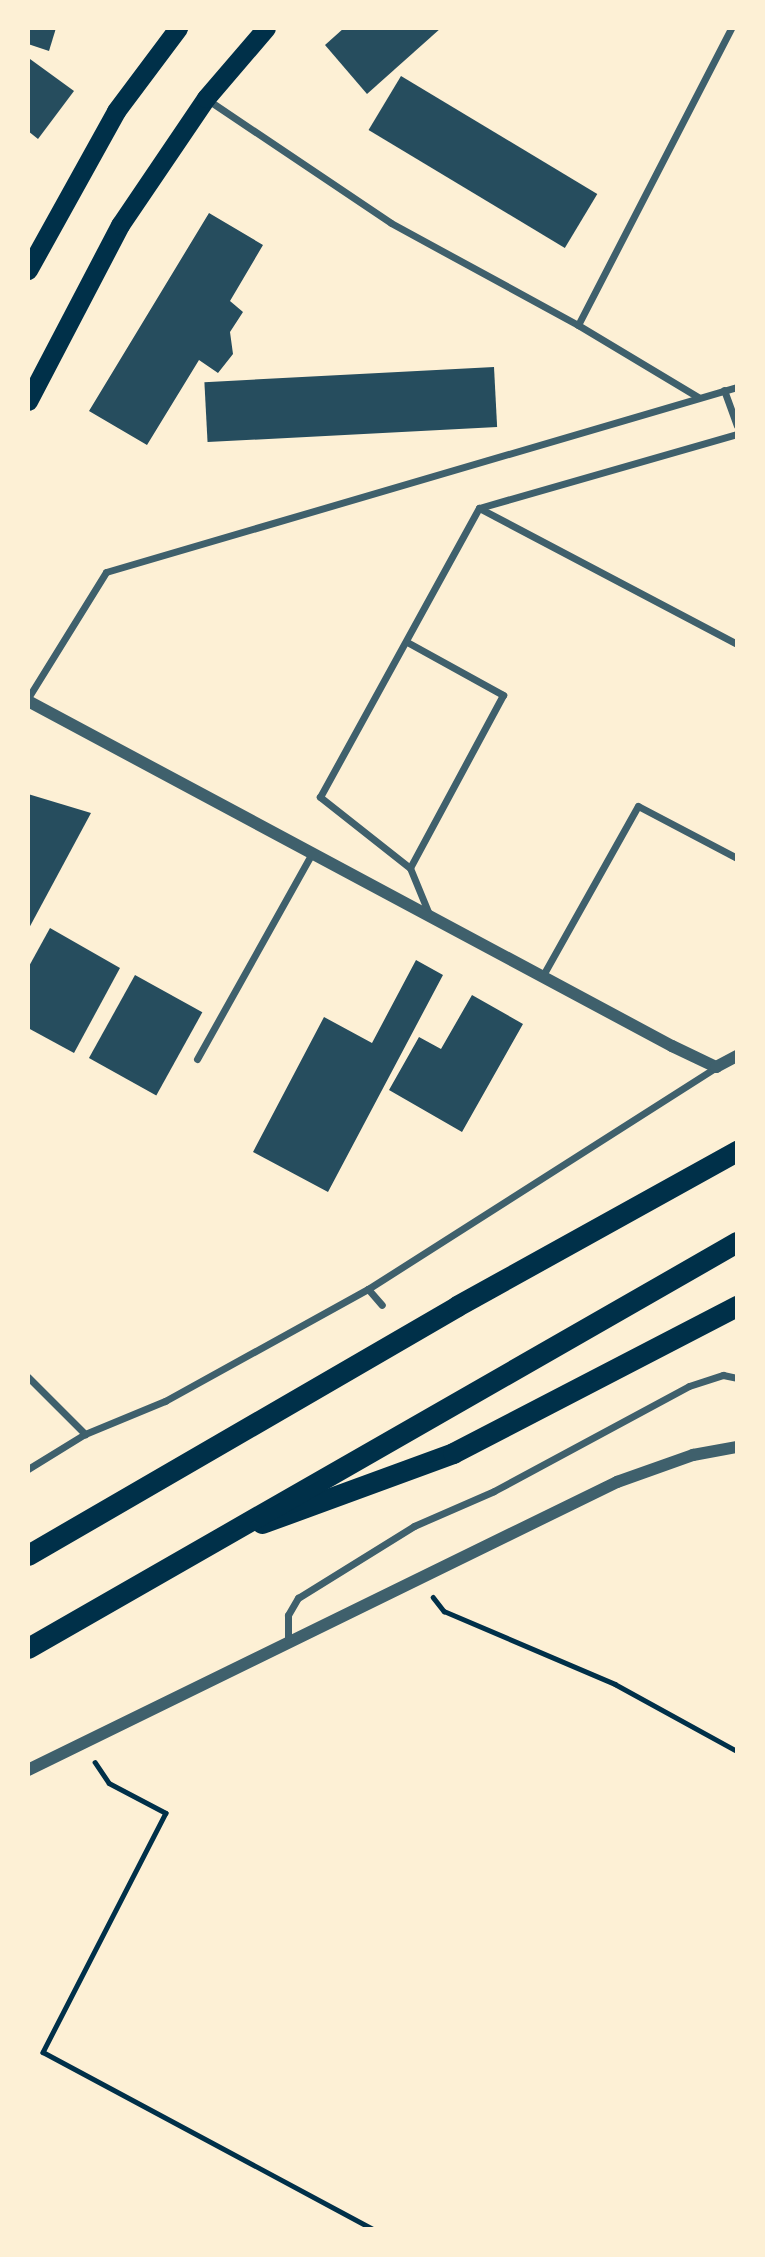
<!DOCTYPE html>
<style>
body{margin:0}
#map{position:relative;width:765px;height:2257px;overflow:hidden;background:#fdf0d5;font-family:Barlow,sans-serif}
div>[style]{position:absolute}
.building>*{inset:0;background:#264d5e;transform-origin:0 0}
.path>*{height:4.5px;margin:-2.25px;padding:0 2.25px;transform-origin:2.25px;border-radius:2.25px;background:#003049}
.minor>*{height:7px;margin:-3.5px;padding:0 3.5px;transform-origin:3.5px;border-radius:3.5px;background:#3f606c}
.tertiary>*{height:12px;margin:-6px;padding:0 6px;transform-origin:6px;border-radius:6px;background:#3f606c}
.trunk>*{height:19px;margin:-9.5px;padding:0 9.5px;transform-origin:9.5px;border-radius:9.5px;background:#003049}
.motorway>*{height:21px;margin:-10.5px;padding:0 10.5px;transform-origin:10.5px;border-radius:10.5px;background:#003049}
span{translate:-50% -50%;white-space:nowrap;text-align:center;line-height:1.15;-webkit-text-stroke:7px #fdf0d5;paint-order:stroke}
.frame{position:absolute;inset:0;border:30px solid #fdf0d5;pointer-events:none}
</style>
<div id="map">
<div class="building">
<i style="clip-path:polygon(28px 28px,56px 28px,49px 51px,28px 44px)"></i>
<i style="clip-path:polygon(344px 28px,441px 28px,367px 94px,325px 45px)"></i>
<i style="clip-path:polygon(30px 59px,74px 91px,38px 139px,28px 131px)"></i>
<i style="left:401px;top:76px;width:229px;height:63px;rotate:31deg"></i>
<i style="clip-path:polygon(209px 213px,263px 245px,230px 301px,243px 312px,230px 332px,233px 354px,218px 373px,199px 360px,147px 445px,89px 411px)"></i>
<i style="left:494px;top:367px;width:60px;height:290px;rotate:87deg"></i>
<i style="clip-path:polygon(28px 794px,91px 813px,28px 930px)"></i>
<i style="clip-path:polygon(50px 928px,120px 968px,74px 1053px,28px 1028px,28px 968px)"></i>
<i style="clip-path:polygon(416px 960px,443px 975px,328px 1192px,253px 1152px,324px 1017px,372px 1043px)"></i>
<i style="left:135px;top:975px;width:77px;height:95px;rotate:29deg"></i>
<i style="clip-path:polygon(472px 995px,523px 1024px,462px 1132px,389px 1090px,419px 1037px,441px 1049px)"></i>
</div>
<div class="path">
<i style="left:433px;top:1597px;width:18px;rotate:52deg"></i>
<i style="left:444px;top:1611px;width:186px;rotate:23.1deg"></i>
<i style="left:615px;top:1684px;width:139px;rotate:28.8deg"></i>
<i style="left:95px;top:1762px;width:25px;rotate:56deg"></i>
<i style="left:109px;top:1783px;width:64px;rotate:27.8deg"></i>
<i style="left:166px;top:1813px;width:269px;rotate:117.2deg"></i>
<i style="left:43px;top:2052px;width:374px;rotate:28.2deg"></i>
</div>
<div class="minor">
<i style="left:208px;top:100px;width:220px;rotate:33.9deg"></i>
<i style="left:391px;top:223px;width:213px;rotate:28.6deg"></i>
<i style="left:578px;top:325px;width:140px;rotate:31deg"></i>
<i style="left:578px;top:325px;width:334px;rotate:-62.7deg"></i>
<i style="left:724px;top:390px;width:38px;rotate:70deg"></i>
<i style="left:479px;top:508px;width:292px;rotate:27.8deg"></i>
<i style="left:407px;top:642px;width:110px;rotate:28.9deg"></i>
<i style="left:503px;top:695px;width:196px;rotate:118.3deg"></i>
<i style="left:28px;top:698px;width:148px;rotate:-58.2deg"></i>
<i style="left:106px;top:572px;width:658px;rotate:-16.34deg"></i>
<i style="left:429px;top:914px;width:50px;rotate:-112.4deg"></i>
<i style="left:410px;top:868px;width:115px;rotate:-141.7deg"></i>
<i style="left:320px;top:797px;width:330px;rotate:-61.2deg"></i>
<i style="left:479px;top:508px;width:268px;rotate:-16deg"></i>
<i style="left:542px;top:977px;width:196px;rotate:-60.7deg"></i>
<i style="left:638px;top:806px;width:112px;rotate:27.7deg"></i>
<i style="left:197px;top:1059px;width:236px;rotate:-60.8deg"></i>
<i style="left:368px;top:1289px;width:21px;rotate:49deg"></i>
<i style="left:28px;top:1377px;width:81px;rotate:45deg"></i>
<i style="left:28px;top:1469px;width:67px;rotate:-31.6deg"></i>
<i style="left:85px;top:1434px;width:87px;rotate:-22.4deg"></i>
<i style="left:165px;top:1401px;width:232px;rotate:-28.9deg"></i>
<i style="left:368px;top:1289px;width:413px;rotate:-32.5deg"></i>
<i style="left:288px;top:1641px;width:26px;rotate:-90deg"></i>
<i style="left:288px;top:1615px;width:20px;rotate:-60deg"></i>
<i style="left:298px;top:1598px;width:137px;rotate:-31.8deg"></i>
<i style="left:414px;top:1526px;width:87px;rotate:-23.6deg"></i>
<i style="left:494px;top:1491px;width:221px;rotate:-28.3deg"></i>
<i style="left:689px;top:1386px;width:36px;rotate:-18deg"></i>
<i style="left:723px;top:1375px;width:14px;rotate:12deg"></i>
</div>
<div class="tertiary">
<i style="left:28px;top:701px;width:731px;rotate:28.18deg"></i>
<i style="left:672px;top:1046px;width:49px;rotate:25.5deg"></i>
<i style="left:716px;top:1067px;width:24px;rotate:-28deg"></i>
<i style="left:28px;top:1770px;width:656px;rotate:-26.06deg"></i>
<i style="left:617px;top:1482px;width:81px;rotate:-19.6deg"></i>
<i style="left:693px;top:1455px;width:45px;rotate:-10.3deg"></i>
</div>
<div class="trunk">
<i style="left:28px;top:270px;width:182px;rotate:-61deg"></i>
<i style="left:116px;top:111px;width:104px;rotate:-53.2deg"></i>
<i style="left:28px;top:401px;width:199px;rotate:-62.4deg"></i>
<i style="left:120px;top:225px;width:153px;rotate:-55.9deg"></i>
<i style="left:206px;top:98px;width:92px;rotate:-49.4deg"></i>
</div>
<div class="motorway">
<i style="left:262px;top:1523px;width:203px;rotate:-20.1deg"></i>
<i style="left:453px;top:1453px;width:320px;rotate:-27.4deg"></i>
<i style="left:28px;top:1555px;width:496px;rotate:-30.1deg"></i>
<i style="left:457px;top:1306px;width:320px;rotate:-29deg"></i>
<i style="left:28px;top:1648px;width:817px;rotate:-29.8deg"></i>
</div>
<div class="frame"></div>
</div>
